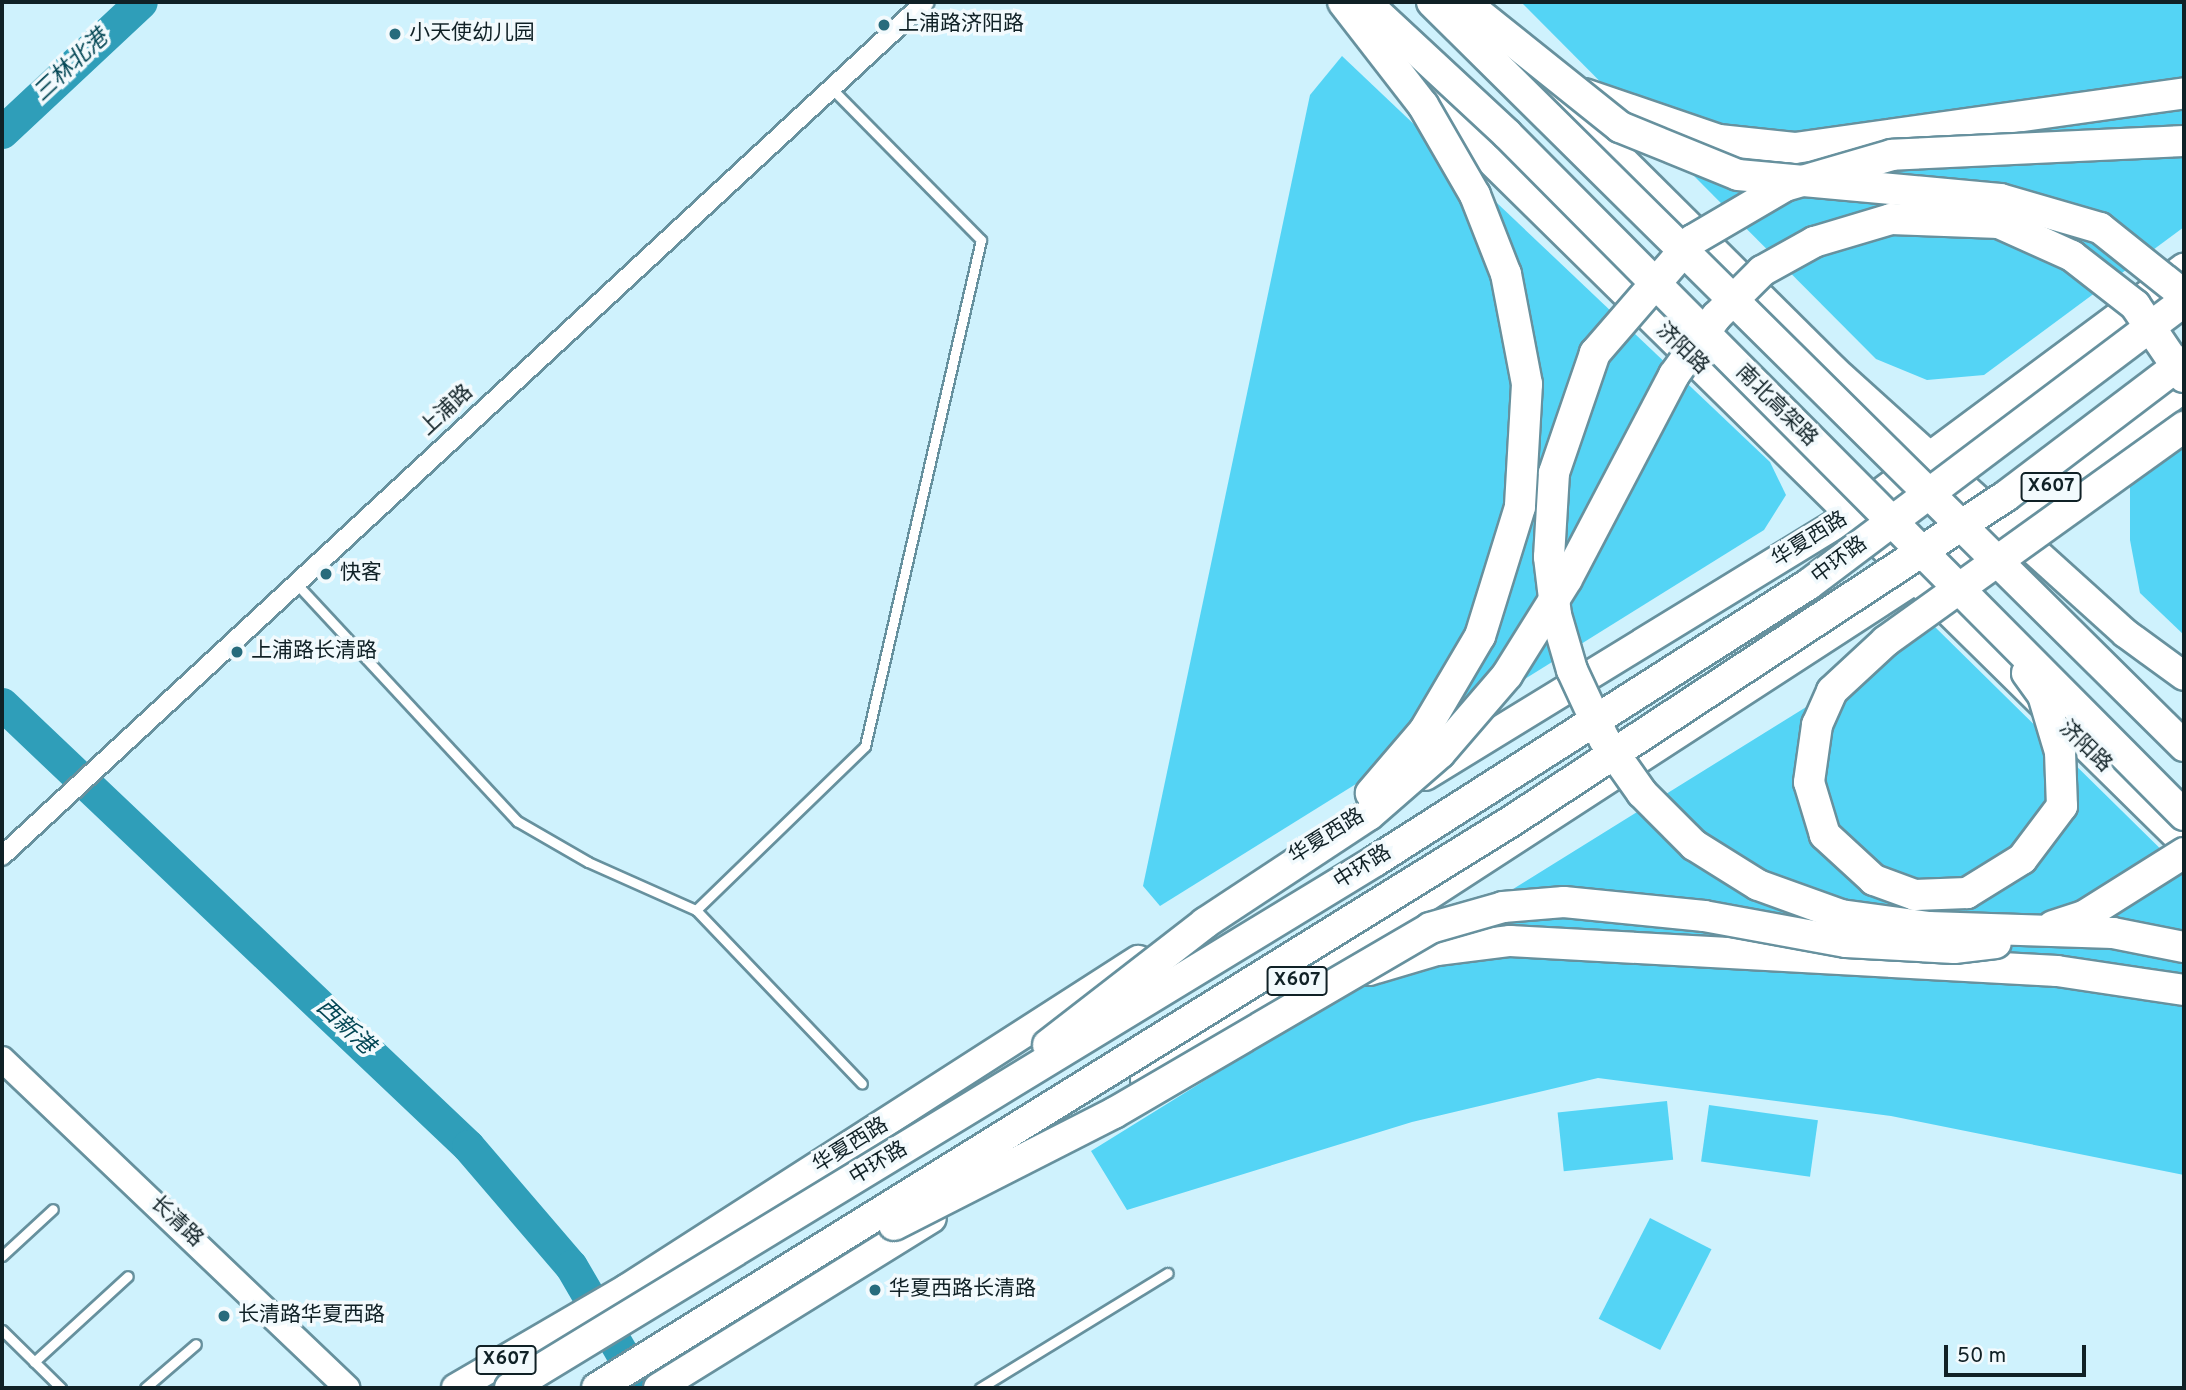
<!DOCTYPE html>
<meta charset="utf-8">
<style>
body{margin:0}
#map{position:relative;width:2186px;height:1390px;overflow:hidden;background:#cff2fd;font-family:Overpass,"Noto Sans SC",sans-serif}
div>[style]{position:absolute}
.green>*{inset:0;background:#54d4f5;transform-origin:0 0}
.river>*{height:33px;margin:-16.5px;padding:0 16.5px;transform-origin:16.5px;border-radius:16.5px;background:#2f9eb9}
.roads{filter:drop-shadow(2px 0 #67919e) drop-shadow(-2px 0 #67919e) drop-shadow(0 2px #67919e) drop-shadow(0 -2px #67919e)}
.service>*{height:9px;margin:-4.5px;padding:0 4.5px;transform-origin:4.5px;border-radius:4.5px;background:#fff}
.minor>*{height:18px;margin:-9px;padding:0 9px;transform-origin:9px;border-radius:9px;background:#fff}
.secondary>*{height:24px;margin:-12px;padding:0 12px;transform-origin:12px;border-radius:12px;background:#fff}
.primary>*{height:28px;margin:-14px;padding:0 14px;transform-origin:14px;border-radius:14px;background:#fff}
.trunk>*{height:30px;margin:-15px;padding:0 15px;transform-origin:15px;border-radius:15px;background:#fff}
.bridges{filter:drop-shadow(2px 0 #67919e) drop-shadow(-2px 0 #67919e) drop-shadow(0 2px #67919e) drop-shadow(0 -2px #67919e)}
.trunk-bridge>*{height:30px;margin:-15px;padding:0 15px;transform-origin:15px;border-radius:15px;background:#fff}
.dots>*{width:19px;height:19px;translate:-50% -50%;box-sizing:border-box;border:4px solid #f2fafd;border-radius:50%}
span{translate:-50% -50%;white-space:nowrap;text-align:center;line-height:1.15;-webkit-text-stroke:7px #f2fafd;paint-order:stroke}
.shield-label span{padding:2px 5px;background:#f2fafd;border:2px solid;border-radius:5px;-webkit-text-stroke-width:0}
.shield-label{font-size:19px;color:#102126;font-weight:700}
.poi-label{font-size:21px;color:#102126}
.left{translate:0 -50%;text-align:left}
.street-label{font-size:21px;color:#102126}
.water-label{font-size:23px;color:#034654;font-style:italic}
.frame{position:absolute;inset:0;border:4px solid #102126;pointer-events:none}
.scale{position:absolute;left:1944px;top:1345px;width:142px;height:32px;box-sizing:border-box;border:4px solid #102126;border-top:0;padding-left:9px;font-size:21px;line-height:24px;white-space:nowrap;color:#102126;-webkit-text-stroke:5px #f2fafd;paint-order:stroke}
</style>
<div id="map">
<div class="green">
<i style="clip-path:polygon(1521px 2px,2184px 2px,2184px 227px,1984px 375px,1927px 380px,1876px 359px)"></i>
<i style="clip-path:polygon(1342px 56px,1770px 462px,1786px 495px,1764px 530px,1160px 906px,1143px 886px,1310px 95px)"></i>
<i style="clip-path:polygon(2184px 405px,2184px 635px,2140px 593px,2130px 540px,2130px 448px)"></i>
<i style="clip-path:polygon(1935px 627px,2184px 872px,2184px 1175px,1891px 1116px,1598px 1078px,1412px 1122px,1127px 1210px,1091px 1151px)"></i>
<i style="left:1667px;top:1101px;width:59px;height:110px;rotate:84deg"></i>
<i style="left:1709px;top:1105px;width:110px;height:57px;rotate:8deg"></i>
<i style="left:1650px;top:1218px;width:69px;height:113px;rotate:27deg"></i>
</div>
<div class="river">
<i style="left:2px;top:132px;width:190px;rotate:-43.1deg"></i>
<i style="left:2px;top:704px;width:642px;rotate:43.49deg"></i>
<i style="left:468px;top:1146px;width:158px;rotate:49.4deg"></i>
<i style="left:571px;top:1266px;width:141px;rotate:59.8deg"></i>
</div>
<div class="roads">
<div class="service">
<i style="left:294px;top:581px;width:328px;rotate:47.1deg"></i>
<i style="left:517px;top:821px;width:82px;rotate:30deg"></i>
<i style="left:588px;top:862px;width:118px;rotate:24deg"></i>
<i style="left:696px;top:910px;width:240px;rotate:46.3deg"></i>
<i style="left:696px;top:910px;width:235px;rotate:-44.1deg"></i>
<i style="left:865px;top:746px;width:519px;rotate:-77.09deg"></i>
<i style="left:981px;top:240px;width:214px;rotate:-134.6deg"></i>
<i style="left:2px;top:1256px;width:69px;rotate:-42.7deg"></i>
<i style="left:2px;top:1330px;width:83px;rotate:44.5deg"></i>
<i style="left:34px;top:1362px;width:127px;rotate:-42.5deg"></i>
<i style="left:145px;top:1388px;width:67px;rotate:-40.8deg"></i>
<i style="left:980px;top:1388px;width:220px;rotate:-31.5deg"></i>
</div>
<div class="minor">
<i style="left:2px;top:856px;width:1257px;rotate:-42.78deg"></i>
</div>
<div class="secondary">
<i style="left:2px;top:1059px;width:477px;rotate:43.6deg"></i>
</div>
<div class="primary">
<i style="left:1535px;top:73px;width:421px;rotate:44.8deg"></i>
<i style="left:1834px;top:370px;width:392px;rotate:42.1deg"></i>
<i style="left:2125px;top:633px;width:73px;rotate:36.1deg"></i>
<i style="left:1423px;top:94px;width:1068px;rotate:44.54deg"></i>
<i style="left:1425px;top:776px;width:500px;rotate:-31.5deg"></i>
<i style="left:1851px;top:515px;width:415px;rotate:-36.6deg"></i>
<i style="left:1145px;top:1080px;width:1022px;rotate:-33.02deg"></i>
<i style="left:2002px;top:523px;width:227px;rotate:-36.6deg"></i>
<i style="left:456px;top:1388px;width:197px;rotate:-30.2deg"></i>
<i style="left:626px;top:1289px;width:609px;rotate:-32.72deg"></i>
<i style="left:658px;top:1388px;width:322px;rotate:-31.8deg"></i>
</div>
<div class="trunk">
<i style="left:1584px;top:94px;width:143px;rotate:18.8deg"></i>
<i style="left:1719px;top:140px;width:76px;rotate:6deg"></i>
<i style="left:1795px;top:148px;width:393px;rotate:-8deg"></i>
<i style="left:1369px;top:970px;width:71px;rotate:-16.4deg"></i>
<i style="left:1437px;top:950px;width:74px;rotate:-7deg"></i>
<i style="left:1510px;top:941px;width:548px;rotate:3.14deg"></i>
<i style="left:2057px;top:971px;width:128px;rotate:8.5deg"></i>
</div>
</div>
<div class="bridges">
<div class="trunk-bridge">
<i style="left:1343px;top:2px;width:130px;rotate:52.2deg"></i>
<i style="left:1423px;top:105px;width:104px;rotate:60deg"></i>
<i style="left:1475px;top:195px;width:85px;rotate:68.6deg"></i>
<i style="left:1506px;top:274px;width:112px;rotate:79.2deg"></i>
<i style="left:1527px;top:384px;width:123px;rotate:93.3deg"></i>
<i style="left:1520px;top:507px;width:135px;rotate:107.2deg"></i>
<i style="left:1480px;top:636px;width:110px;rotate:120.5deg"></i>
<i style="left:1424px;top:731px;width:82px;rotate:130.5deg"></i>
<i style="left:1365px;top:2px;width:194px;rotate:42.9deg"></i>
<i style="left:1507px;top:134px;width:960px;rotate:45.17deg"></i>
<i style="left:1432px;top:2px;width:1058px;rotate:44.69deg"></i>
<i style="left:1464px;top:2px;width:200px;rotate:38.7deg"></i>
<i style="left:1620px;top:127px;width:127px;rotate:22.1deg"></i>
<i style="left:1738px;top:175px;width:263px;rotate:5.2deg"></i>
<i style="left:2000px;top:199px;width:104px;rotate:16.2deg"></i>
<i style="left:2100px;top:228px;width:107px;rotate:38.6deg"></i>
<i style="left:2184px;top:141px;width:292px;rotate:177.3deg"></i>
<i style="left:1892px;top:155px;width:111px;rotate:163.8deg"></i>
<i style="left:1785px;top:186px;width:107px;rotate:149.6deg"></i>
<i style="left:1693px;top:240px;width:150px;rotate:130.9deg"></i>
<i style="left:1595px;top:353px;width:127px;rotate:108.9deg"></i>
<i style="left:1554px;top:473px;width:84px;rotate:93.4deg"></i>
<i style="left:1549px;top:557px;width:58px;rotate:83.1deg"></i>
<i style="left:1556px;top:615px;width:57px;rotate:73.8deg"></i>
<i style="left:1572px;top:670px;width:76px;rotate:65.1deg"></i>
<i style="left:1604px;top:739px;width:66px;rotate:54.9deg"></i>
<i style="left:1642px;top:793px;width:74px;rotate:45deg"></i>
<i style="left:1694px;top:845px;width:75px;rotate:32deg"></i>
<i style="left:1758px;top:885px;width:88px;rotate:19.9deg"></i>
<i style="left:1841px;top:915px;width:89px;rotate:7.8deg"></i>
<i style="left:1929px;top:927px;width:184px;rotate:1.9deg"></i>
<i style="left:2113px;top:933px;width:72px;rotate:11.2deg"></i>
<i style="left:2027px;top:673px;width:27px;rotate:54deg"></i>
<i style="left:2043px;top:695px;width:59px;rotate:73.4deg"></i>
<i style="left:2060px;top:752px;width:54px;rotate:87.9deg"></i>
<i style="left:2062px;top:806px;width:66px;rotate:127deg"></i>
<i style="left:2022px;top:859px;width:65px;rotate:148.3deg"></i>
<i style="left:1967px;top:893px;width:52px;rotate:177.8deg"></i>
<i style="left:1915px;top:895px;width:44px;rotate:-159.9deg"></i>
<i style="left:1874px;top:880px;width:67px;rotate:-137.4deg"></i>
<i style="left:1825px;top:835px;width:55px;rotate:-106.8deg"></i>
<i style="left:1809px;top:782px;width:58px;rotate:-82deg"></i>
<i style="left:1817px;top:725px;width:37px;rotate:-66deg"></i>
<i style="left:1832px;top:691px;width:74px;rotate:-42.8deg"></i>
<i style="left:1886px;top:641px;width:367px;rotate:-35.7deg"></i>
<i style="left:2053px;top:926px;width:33px;rotate:-18deg"></i>
<i style="left:2084px;top:916px;width:118px;rotate:-32.2deg"></i>
<i style="left:1048px;top:1045px;width:199px;rotate:-37.8deg"></i>
<i style="left:1205px;top:923px;width:196px;rotate:-33.4deg"></i>
<i style="left:1369px;top:815px;width:94px;rotate:-41.1deg"></i>
<i style="left:1440px;top:753px;width:103px;rotate:-49.3deg"></i>
<i style="left:1507px;top:675px;width:113px;rotate:-58deg"></i>
<i style="left:1567px;top:579px;width:230px;rotate:-62.3deg"></i>
<i style="left:1674px;top:375px;width:72px;rotate:-54.1deg"></i>
<i style="left:1716px;top:317px;width:65px;rotate:-45deg"></i>
<i style="left:1762px;top:271px;width:60px;rotate:-29.1deg"></i>
<i style="left:1814px;top:242px;width:80px;rotate:-16.6deg"></i>
<i style="left:1891px;top:219px;width:108px;rotate:2.1deg"></i>
<i style="left:1999px;top:223px;width:80px;rotate:24.3deg"></i>
<i style="left:2072px;top:256px;width:80px;rotate:37.9deg"></i>
<i style="left:2135px;top:305px;width:87px;rotate:55.8deg"></i>
<i style="left:894px;top:1225px;width:247px;rotate:-27deg"></i>
<i style="left:1114px;top:1113px;width:366px;rotate:-30.3deg"></i>
<i style="left:1430px;top:928px;width:76px;rotate:-16deg"></i>
<i style="left:1503px;top:907px;width:61px;rotate:-4.7deg"></i>
<i style="left:1564px;top:902px;width:141px;rotate:5.7deg"></i>
<i style="left:1704px;top:916px;width:144px;rotate:10.4deg"></i>
<i style="left:1846px;top:942px;width:108px;rotate:3.2deg"></i>
<i style="left:1954px;top:948px;width:42px;rotate:-6.8deg"></i>
<i style="left:510px;top:1388px;width:1013px;rotate:-31.35deg"></i>
<i style="left:1375px;top:861px;width:515px;rotate:-32.55deg"></i>
<i style="left:1809px;top:584px;width:470px;rotate:-37deg"></i>
<i style="left:597px;top:1388px;width:1074px;rotate:-31.8deg"></i>
<i style="left:1510px;top:822px;width:594px;rotate:-33.32deg"></i>
<i style="left:2006px;top:496px;width:223px;rotate:-37.2deg"></i>
</div>
</div>
<div class="dots">
<i style="left:884px;top:25px;background:#276b7c"></i>
<i style="left:395px;top:34px;background:#276b7c"></i>
<i style="left:326px;top:574px;background:#276b7c"></i>
<i style="left:237px;top:652px;background:#276b7c"></i>
<i style="left:875px;top:1290px;background:#276b7c"></i>
<i style="left:224px;top:1316px;background:#276b7c"></i>
</div>
<div class="shield-label">
<span style="left:2051px;top:487px">X607</span>
<span style="left:1297px;top:981px">X607</span>
<span style="left:506px;top:1360px">X607</span>
</div>
<div class="poi-label">
<span class="left" style="left:898px;top:25px">上浦路济阳路</span>
<span class="left" style="left:409px;top:34px">小天使幼儿园</span>
<span class="left" style="left:340px;top:574px">快客</span>
<span class="left" style="left:251px;top:652px">上浦路长清路</span>
<span class="left" style="left:889px;top:1290px">华夏西路长清路</span>
<span class="left" style="left:238px;top:1316px">长清路华夏西路</span>
</div>
<div class="street-label">
<span style="left:1682px;top:349px;rotate:44deg">济阳路</span>
<span style="left:1776px;top:406px;rotate:45deg">南北高架路</span>
<span style="left:447px;top:411px;rotate:-43deg">上浦路</span>
<span style="left:1810px;top:540px;rotate:-32deg">华夏西路</span>
<span style="left:1840px;top:561px;rotate:-37deg">中环路</span>
<span style="left:2085px;top:747px;rotate:44deg">济阳路</span>
<span style="left:1327px;top:837px;rotate:-32deg">华夏西路</span>
<span style="left:1363px;top:868px;rotate:-32deg">中环路</span>
<span style="left:851px;top:1146px;rotate:-32deg">华夏西路</span>
<span style="left:879px;top:1164px;rotate:-31deg">中环路</span>
<span style="left:176px;top:1222px;rotate:43deg">长清路</span>
</div>
<div class="water-label">
<span style="left:72px;top:67px;rotate:-43deg">三林北港</span>
<span style="left:344px;top:1028px;rotate:43deg">西新港</span>
</div>
<div class="frame"></div>
<div class="scale">50 m</div>
</div>
